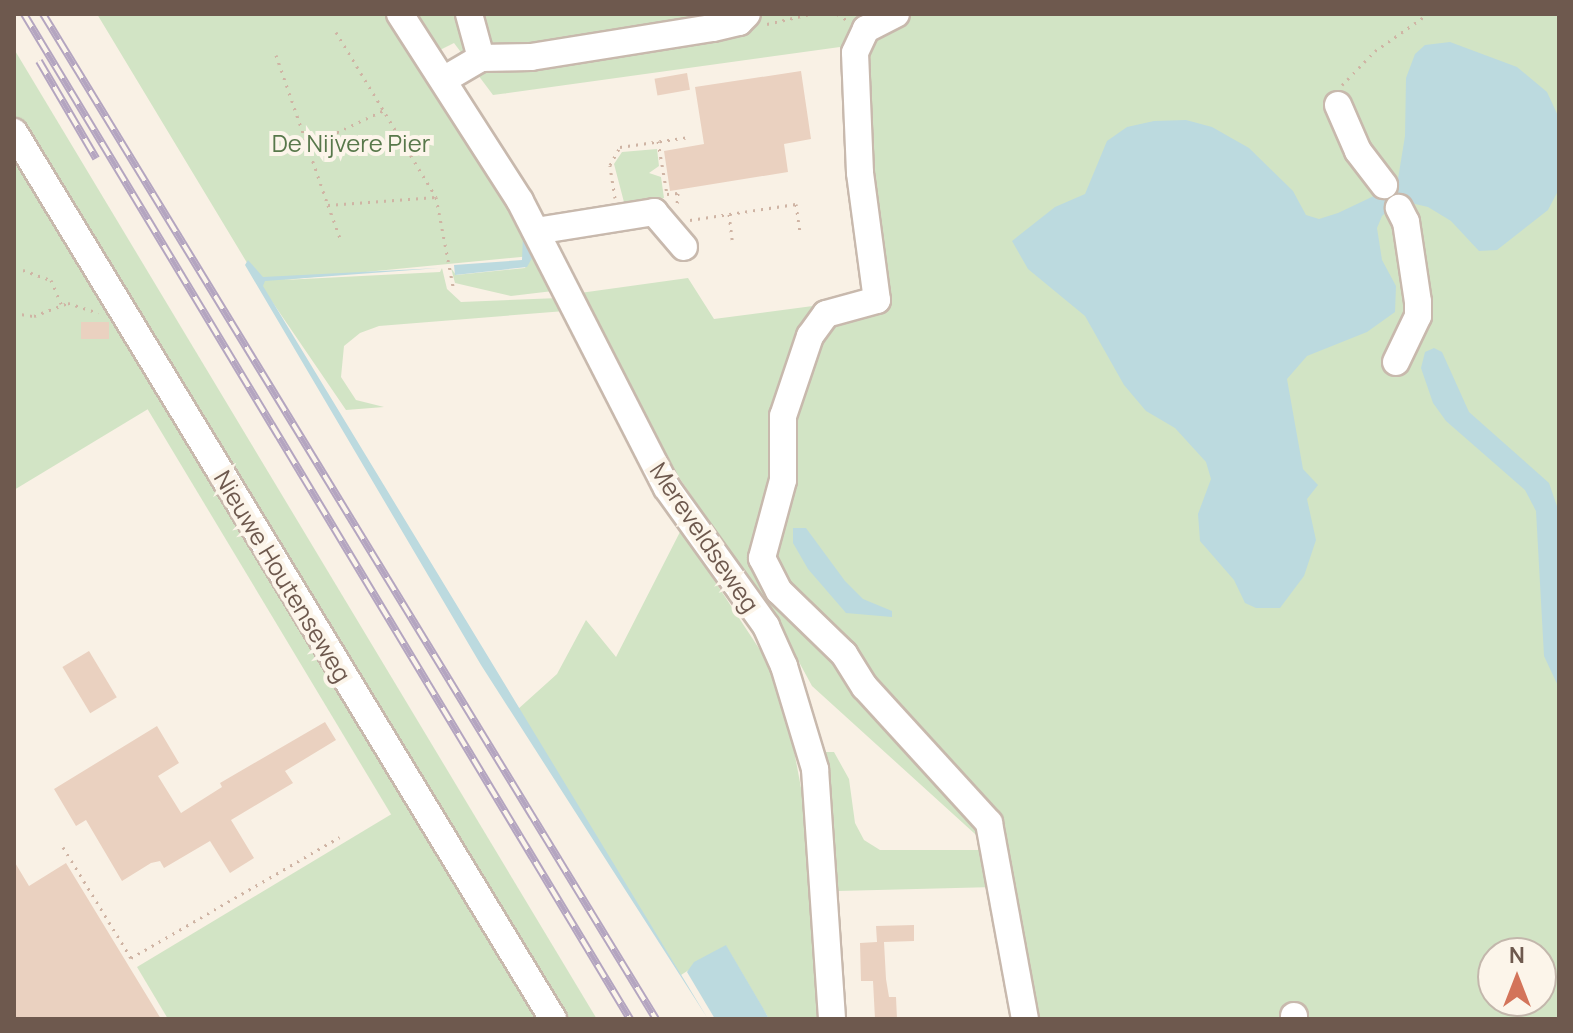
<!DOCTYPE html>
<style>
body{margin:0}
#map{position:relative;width:1573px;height:1033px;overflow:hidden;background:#f9f1e5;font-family:Manrope,sans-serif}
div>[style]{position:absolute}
.green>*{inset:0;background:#d2e4c5;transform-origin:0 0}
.water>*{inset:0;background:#bcdadf}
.building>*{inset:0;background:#ead1c0;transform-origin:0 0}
.path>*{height:3px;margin-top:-1.5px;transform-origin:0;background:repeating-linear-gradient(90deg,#cfb4a4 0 2px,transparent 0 8px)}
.roads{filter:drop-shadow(2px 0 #c8b9ad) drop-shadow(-2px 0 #c8b9ad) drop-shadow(0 2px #c8b9ad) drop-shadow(0 -2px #c8b9ad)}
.minor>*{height:26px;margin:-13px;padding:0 13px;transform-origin:13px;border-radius:13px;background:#fff}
.rail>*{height:8px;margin-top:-4px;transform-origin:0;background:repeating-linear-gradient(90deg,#fcf5ea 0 15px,#b4a5c0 0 30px);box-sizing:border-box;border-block:2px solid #b4a5c0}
span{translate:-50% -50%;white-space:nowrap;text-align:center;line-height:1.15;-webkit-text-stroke:8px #fcf5ea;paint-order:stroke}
.park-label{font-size:24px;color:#58784b}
.street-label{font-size:24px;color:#6e594e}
.frame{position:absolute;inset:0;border:16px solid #6e594e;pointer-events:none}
.north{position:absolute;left:1477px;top:937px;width:80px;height:80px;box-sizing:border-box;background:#fcf5ea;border:2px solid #c3b7ac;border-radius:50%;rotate:0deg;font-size:22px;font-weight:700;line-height:32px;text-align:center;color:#6e594e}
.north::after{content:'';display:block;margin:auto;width:28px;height:36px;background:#d3745a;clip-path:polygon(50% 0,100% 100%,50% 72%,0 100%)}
</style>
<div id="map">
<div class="green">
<i style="clip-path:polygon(97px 14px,393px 14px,507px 184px,553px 291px,511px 296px,455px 283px,451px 268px,456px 275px,525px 268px,531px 256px,283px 280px,440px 272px,442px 268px,447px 289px,461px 302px,559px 298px,565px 311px,379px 326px,360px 333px,344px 346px,341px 377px,356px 400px,384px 407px,346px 410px,258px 281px)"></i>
<i style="clip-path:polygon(evenodd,414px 14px,1559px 14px,1559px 1019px,1017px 1019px,996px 853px,812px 686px,773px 614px,669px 463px,580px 293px,688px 278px,714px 319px,873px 298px,840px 47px,493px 95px,454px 43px,438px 51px,414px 14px,1493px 953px,1541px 953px,1541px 1001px,1493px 1001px,1493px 953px)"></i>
<i style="left:14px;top:49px;width:1136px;height:71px;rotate:59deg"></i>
<i style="clip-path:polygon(657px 149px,659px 166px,649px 173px,661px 177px,664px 198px,625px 206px,614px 164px,622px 152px)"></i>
<i style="clip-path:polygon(14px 152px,163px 400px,14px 490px)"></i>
<i style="clip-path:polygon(681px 530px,768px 662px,789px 724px,808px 825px,822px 1019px,769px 1019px,726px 946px,681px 975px,517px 710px,557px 674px,586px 620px,616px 657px)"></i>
<i style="clip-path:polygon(821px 752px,834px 752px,849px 779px,855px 823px,864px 840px,880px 850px,983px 850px,995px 887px,838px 891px)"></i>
<i style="clip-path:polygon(410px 803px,543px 1019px,168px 1019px,137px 967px)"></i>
</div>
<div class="water">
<i style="clip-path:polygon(1450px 42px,1517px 67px,1547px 92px,1559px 118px,1559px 189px,1548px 210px,1497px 250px,1479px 251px,1451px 221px,1428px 207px,1411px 203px,1393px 206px,1382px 216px,1377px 228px,1382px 260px,1396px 286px,1395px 312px,1367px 332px,1307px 356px,1287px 379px,1303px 469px,1318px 485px,1307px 499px,1316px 540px,1304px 576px,1280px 608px,1256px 608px,1245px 603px,1234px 580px,1200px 541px,1198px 514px,1211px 479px,1206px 462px,1175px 428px,1146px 411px,1124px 385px,1085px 316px,1028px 269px,1012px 241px,1055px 207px,1085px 194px,1107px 141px,1127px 127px,1154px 121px,1186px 120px,1212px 127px,1249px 148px,1293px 191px,1306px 215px,1319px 219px,1338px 213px,1397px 185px,1405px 136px,1406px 78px,1415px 54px,1425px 45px)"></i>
<i style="clip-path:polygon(523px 235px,532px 258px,527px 267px,455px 275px,454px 265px,522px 260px)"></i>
<i style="clip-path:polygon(248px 260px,263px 277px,439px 268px,265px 281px,263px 286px,708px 1019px,481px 665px,245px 265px)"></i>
<i style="clip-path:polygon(1434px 348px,1442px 352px,1469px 412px,1549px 483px,1559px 512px,1559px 688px,1544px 656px,1536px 511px,1525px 490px,1446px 421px,1433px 403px,1421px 368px,1425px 352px)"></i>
<i style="clip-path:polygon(793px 528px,806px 528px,845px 581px,863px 599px,892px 611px,892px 617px,846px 613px,808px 569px,793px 543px)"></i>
<i style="clip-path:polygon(726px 945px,763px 1008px,769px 1019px,715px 1019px,687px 972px,694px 962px)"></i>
</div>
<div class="building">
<i style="clip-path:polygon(801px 71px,811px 139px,784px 144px,788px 172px,670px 191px,664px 151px,704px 144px,695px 87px)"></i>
<i style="left:687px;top:73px;width:17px;height:33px;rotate:80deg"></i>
<i style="left:109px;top:322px;width:17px;height:28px;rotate:90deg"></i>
<i style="left:89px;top:651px;width:54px;height:31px;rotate:59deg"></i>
<i style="clip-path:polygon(325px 722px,336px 740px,285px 771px,293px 783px,231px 820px,254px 858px,230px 873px,210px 841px,164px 868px,160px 861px,151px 863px,122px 881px,86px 820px,76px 826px,54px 789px,157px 726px,179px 763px,158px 776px,181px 813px,222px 787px,220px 783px)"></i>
<i style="clip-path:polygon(14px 861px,29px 886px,66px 863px,161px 1019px,14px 1019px)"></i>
<i style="clip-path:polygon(914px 925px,914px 941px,884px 942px,886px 979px,889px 997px,896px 997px,897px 1019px,875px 1019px,873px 981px,861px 981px,860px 943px,877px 942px,876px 926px)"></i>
</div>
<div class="path">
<i style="left:837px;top:14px;width:12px;rotate:31deg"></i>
<i style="left:767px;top:24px;width:44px;rotate:-13.1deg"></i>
<i style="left:336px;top:32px;width:193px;rotate:58.8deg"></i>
<i style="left:436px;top:197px;width:91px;rotate:79.2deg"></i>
<i style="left:276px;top:55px;width:159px;rotate:70.9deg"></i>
<i style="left:328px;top:205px;width:108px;rotate:-4.2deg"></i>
<i style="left:1342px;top:85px;width:47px;rotate:-45.9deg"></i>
<i style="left:1375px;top:51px;width:65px;rotate:-34.9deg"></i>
<i style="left:658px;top:141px;width:54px;rotate:80.4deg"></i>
<i style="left:667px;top:194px;width:11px;rotate:-5deg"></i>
<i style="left:678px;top:193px;width:12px;rotate:95deg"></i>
<i style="left:308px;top:146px;width:84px;rotate:-25.3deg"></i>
<i style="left:615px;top:198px;width:33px;rotate:-99deg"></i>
<i style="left:610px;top:165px;width:21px;rotate:-61deg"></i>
<i style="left:620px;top:147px;width:70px;rotate:-8.2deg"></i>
<i style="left:328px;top:205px;width:38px;rotate:70deg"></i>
<i style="left:729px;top:214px;width:26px;rotate:83deg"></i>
<i style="left:690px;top:220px;width:107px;rotate:-8.6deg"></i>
<i style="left:796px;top:204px;width:27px;rotate:82deg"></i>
<i style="left:23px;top:270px;width:30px;rotate:20deg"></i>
<i style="left:51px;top:280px;width:26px;rotate:67deg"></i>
<i style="left:14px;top:313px;width:20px;rotate:9deg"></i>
<i style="left:34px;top:316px;width:36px;rotate:-21deg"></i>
<i style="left:68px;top:303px;width:32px;rotate:18deg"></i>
<i style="left:63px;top:847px;width:130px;rotate:58.5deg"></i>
<i style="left:131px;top:958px;width:241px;rotate:-30.1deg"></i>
</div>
<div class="roads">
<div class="minor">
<i style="left:400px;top:14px;width:222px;rotate:57.3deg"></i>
<i style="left:520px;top:201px;width:322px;rotate:62.9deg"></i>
<i style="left:667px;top:488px;width:170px;rotate:54.3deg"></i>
<i style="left:766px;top:626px;width:44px;rotate:65.8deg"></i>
<i style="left:784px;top:666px;width:108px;rotate:73.2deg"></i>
<i style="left:815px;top:769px;width:251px;rotate:86.1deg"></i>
<i style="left:469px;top:14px;width:46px;rotate:74.7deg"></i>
<i style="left:896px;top:14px;width:34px;rotate:153deg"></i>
<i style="left:866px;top:29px;width:26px;rotate:115deg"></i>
<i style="left:855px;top:53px;width:120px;rotate:87.6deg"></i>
<i style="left:860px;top:173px;width:128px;rotate:82.4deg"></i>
<i style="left:877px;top:300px;width:53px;rotate:164.6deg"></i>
<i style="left:826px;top:314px;width:27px;rotate:126deg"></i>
<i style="left:810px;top:336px;width:84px;rotate:108.6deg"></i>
<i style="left:783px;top:416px;width:64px;rotate:90deg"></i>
<i style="left:783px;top:480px;width:81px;rotate:105.1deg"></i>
<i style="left:762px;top:558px;width:37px;rotate:63deg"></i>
<i style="left:779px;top:591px;width:91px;rotate:44.1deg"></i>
<i style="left:844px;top:654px;width:39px;rotate:58deg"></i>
<i style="left:865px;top:687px;width:184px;rotate:47.6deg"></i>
<i style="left:989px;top:823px;width:199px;rotate:79.6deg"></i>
<i style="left:445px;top:79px;width:42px;rotate:-30.3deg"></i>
<i style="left:481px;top:58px;width:50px;rotate:-1.1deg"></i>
<i style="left:531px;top:57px;width:184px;rotate:-9.1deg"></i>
<i style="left:713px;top:28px;width:27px;rotate:-13deg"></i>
<i style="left:739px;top:22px;width:11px;rotate:-45deg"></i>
<i style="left:1338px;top:105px;width:50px;rotate:66.5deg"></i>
<i style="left:1358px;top:151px;width:43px;rotate:52.6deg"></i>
<i style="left:14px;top:132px;width:1038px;rotate:58.71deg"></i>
<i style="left:536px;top:231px;width:120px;rotate:-9.1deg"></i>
<i style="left:654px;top:212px;width:46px;rotate:49.4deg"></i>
<i style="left:1396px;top:362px;width:51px;rotate:-64.4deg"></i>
<i style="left:1418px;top:316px;width:14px;rotate:-90deg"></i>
<i style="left:1418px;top:302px;width:81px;rotate:-98.5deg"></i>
<i style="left:1406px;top:222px;width:16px;rotate:-117deg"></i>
<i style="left:1294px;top:1016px;width:3px;rotate:90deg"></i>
</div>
</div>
<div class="rail">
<i style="left:24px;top:14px;width:1174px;rotate:58.91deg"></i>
<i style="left:43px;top:14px;width:1177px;rotate:58.62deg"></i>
<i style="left:39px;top:61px;width:113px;rotate:59.6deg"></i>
</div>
<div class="park-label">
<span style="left:351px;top:143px">De Nijvere Pier</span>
</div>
<div class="street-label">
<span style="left:705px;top:537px;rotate:56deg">Mereveldseweg</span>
<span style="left:283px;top:576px;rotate:59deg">Nieuwe Houtenseweg</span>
</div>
<div class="frame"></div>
<div class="north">N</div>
</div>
